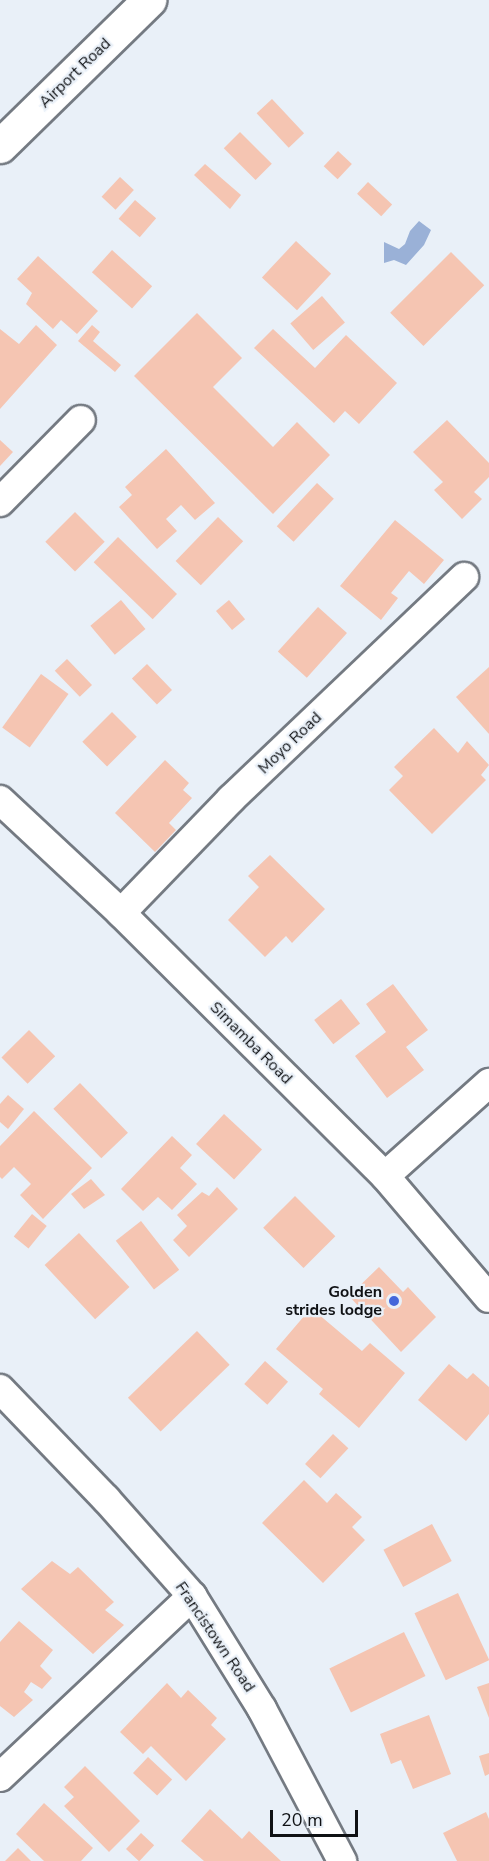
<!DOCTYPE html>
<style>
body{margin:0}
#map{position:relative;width:489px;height:1861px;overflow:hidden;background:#e9f0f8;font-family:"Nunito Sans",sans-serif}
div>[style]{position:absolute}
.water>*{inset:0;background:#9ab1d7}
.building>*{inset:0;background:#f5c5b2;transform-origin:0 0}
.roads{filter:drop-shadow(2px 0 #747a82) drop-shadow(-2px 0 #747a82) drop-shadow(0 2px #747a82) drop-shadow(0 -2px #747a82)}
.minor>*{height:28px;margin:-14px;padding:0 14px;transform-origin:14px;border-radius:14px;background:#fff}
.tertiary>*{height:33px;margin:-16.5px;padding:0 16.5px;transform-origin:16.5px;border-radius:16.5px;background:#fff}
.dots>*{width:16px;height:16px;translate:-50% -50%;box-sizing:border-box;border:3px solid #e9f0f8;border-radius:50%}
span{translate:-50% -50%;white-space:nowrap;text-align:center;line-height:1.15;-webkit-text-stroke:4.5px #e9f0f8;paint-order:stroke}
.street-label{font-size:16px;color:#0f1114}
.poi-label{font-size:16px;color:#0f1114;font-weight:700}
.right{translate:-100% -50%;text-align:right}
.scale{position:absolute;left:270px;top:1810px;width:88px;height:27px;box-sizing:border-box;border:3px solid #0f1114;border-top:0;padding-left:8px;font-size:18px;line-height:21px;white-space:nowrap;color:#0f1114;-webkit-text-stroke:4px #e9f0f8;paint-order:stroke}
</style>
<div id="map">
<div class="water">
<i style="clip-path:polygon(419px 221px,431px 230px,424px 245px,406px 265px,394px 260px,384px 263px,384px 242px,399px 249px,405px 244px,410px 231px)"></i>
</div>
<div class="building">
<i style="left:272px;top:99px;width:47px;height:21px;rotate:47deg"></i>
<i style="left:240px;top:132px;width:45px;height:23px;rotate:45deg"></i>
<i style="left:338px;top:151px;width:19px;height:21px;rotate:43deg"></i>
<i style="clip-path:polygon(205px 164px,241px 195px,230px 209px,194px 175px)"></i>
<i style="left:120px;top:177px;width:19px;height:27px;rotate:43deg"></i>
<i style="left:368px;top:182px;width:33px;height:16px;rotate:43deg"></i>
<i style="left:135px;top:200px;width:28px;height:25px;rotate:41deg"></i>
<i style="left:296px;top:241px;width:48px;height:50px;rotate:43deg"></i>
<i style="left:112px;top:250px;width:54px;height:30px;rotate:42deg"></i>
<i style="left:451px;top:252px;width:47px;height:86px;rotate:45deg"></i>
<i style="clip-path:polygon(38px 256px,98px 311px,77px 334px,61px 320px,53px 329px,26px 304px,32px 293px,17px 279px)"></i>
<i style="left:322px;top:296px;width:35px;height:42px;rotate:49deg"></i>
<i style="clip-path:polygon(197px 313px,242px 358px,213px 387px,273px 447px,297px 422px,330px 455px,273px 514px,134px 376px)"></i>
<i style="clip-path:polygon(36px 325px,57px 345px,0 409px,0 329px,19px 344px)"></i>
<i style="clip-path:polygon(92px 325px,100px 332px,93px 341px,121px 365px,115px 372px,78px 341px)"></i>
<i style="clip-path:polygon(273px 329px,315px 368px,346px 335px,397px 383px,359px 424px,345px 411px,334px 423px,254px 348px)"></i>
<i style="clip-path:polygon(447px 420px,489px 463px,489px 477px,474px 492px,482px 499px,462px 519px,434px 490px,443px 482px,413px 452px)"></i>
<i style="clip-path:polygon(0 440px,13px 452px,0 466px)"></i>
<i style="clip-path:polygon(166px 449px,215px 503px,195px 520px,181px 505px,166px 519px,177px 531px,157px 549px,119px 507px,132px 495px,125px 487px)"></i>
<i style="left:317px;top:483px;width:23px;height:59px;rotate:43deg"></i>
<i style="left:75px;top:512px;width:42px;height:42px;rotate:45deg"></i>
<i style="left:218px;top:517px;width:35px;height:61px;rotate:44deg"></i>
<i style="clip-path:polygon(395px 520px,444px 560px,424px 584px,409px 571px,391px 593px,398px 598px,381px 620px,340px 586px)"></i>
<i style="left:118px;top:537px;width:82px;height:35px;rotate:44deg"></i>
<i style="left:121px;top:600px;width:38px;height:40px;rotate:50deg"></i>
<i style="left:229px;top:600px;width:25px;height:17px;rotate:50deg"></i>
<i style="left:318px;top:607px;width:39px;height:60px;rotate:42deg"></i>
<i style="left:67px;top:659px;width:36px;height:17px;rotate:46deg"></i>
<i style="left:147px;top:664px;width:36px;height:21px;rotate:46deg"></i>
<i style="clip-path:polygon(489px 667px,489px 734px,456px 697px)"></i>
<i style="left:41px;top:674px;width:34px;height:66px;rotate:36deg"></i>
<i style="left:112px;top:712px;width:35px;height:42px;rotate:45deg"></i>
<i style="clip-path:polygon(434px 728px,458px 753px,467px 741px,489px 765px,481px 775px,486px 780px,432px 834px,389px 790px,403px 776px,394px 767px)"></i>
<i style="clip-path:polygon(165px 760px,189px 783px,183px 790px,192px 798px,169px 823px,176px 830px,155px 852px,115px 813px)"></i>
<i style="clip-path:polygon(270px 855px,325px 909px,292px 943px,286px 936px,265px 957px,228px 920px,259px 887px,248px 876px)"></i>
<i style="clip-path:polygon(393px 984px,428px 1030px,406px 1047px,424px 1070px,387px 1098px,355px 1056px,386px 1032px,366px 1004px)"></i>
<i style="left:341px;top:999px;width:31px;height:34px;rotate:52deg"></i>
<i style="left:29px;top:1030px;width:37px;height:39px;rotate:45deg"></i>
<i style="left:80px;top:1083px;width:69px;height:37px;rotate:46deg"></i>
<i style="clip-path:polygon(8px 1095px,24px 1109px,8px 1129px,0 1122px,0 1104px)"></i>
<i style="clip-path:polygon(34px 1111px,92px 1168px,43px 1219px,20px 1195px,31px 1184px,14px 1167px,2px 1179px,0 1177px,0 1146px)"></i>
<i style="left:224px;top:1114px;width:52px;height:41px;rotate:43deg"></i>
<i style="clip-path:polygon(172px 1136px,192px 1155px,180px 1168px,197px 1184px,172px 1210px,158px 1197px,143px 1211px,121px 1189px)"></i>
<i style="clip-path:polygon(91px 1179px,105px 1195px,84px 1209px,71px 1194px)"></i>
<i style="clip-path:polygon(217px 1187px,238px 1209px,189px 1257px,173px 1240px,187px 1226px,177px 1215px,202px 1192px,209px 1196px)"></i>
<i style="left:295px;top:1196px;width:57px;height:45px;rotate:45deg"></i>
<i style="left:32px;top:1214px;width:19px;height:29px;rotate:39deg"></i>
<i style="left:141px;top:1221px;width:62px;height:32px;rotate:52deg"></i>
<i style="left:79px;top:1233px;width:74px;height:47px;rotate:47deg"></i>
<i style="clip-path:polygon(379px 1267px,403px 1292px,408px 1287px,436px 1317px,401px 1352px,349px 1296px)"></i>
<i style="clip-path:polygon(311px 1308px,362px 1351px,370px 1343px,405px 1373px,359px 1428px,319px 1394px,323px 1389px,276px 1349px)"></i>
<i style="left:197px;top:1331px;width:47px;height:96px;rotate:46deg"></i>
<i style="left:265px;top:1361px;width:31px;height:31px;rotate:42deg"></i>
<i style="clip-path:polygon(449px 1364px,467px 1379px,473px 1373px,489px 1387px,489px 1414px,466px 1441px,418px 1400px)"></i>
<i style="left:333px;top:1434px;width:21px;height:41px;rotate:43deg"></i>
<i style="clip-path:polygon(304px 1480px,327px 1503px,336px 1493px,362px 1517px,352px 1527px,365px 1540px,323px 1583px,262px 1523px)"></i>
<i style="left:432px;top:1524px;width:42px;height:55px;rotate:62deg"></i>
<i style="clip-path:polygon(52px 1561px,70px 1574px,78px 1567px,114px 1602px,105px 1610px,124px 1625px,93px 1654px,21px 1589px)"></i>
<i style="left:458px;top:1593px;width:74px;height:48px;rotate:65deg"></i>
<i style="clip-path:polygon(19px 1621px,53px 1650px,40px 1666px,52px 1678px,42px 1689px,31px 1682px,24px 1692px,33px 1700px,14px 1717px,0 1706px,0 1642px)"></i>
<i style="left:404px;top:1632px;width:49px;height:83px;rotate:64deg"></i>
<i style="clip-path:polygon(167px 1683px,181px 1698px,188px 1690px,217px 1718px,211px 1725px,226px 1739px,186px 1781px,151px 1746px,143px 1754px,120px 1732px)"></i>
<i style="clip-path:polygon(489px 1683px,489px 1718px,477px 1687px)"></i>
<i style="clip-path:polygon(429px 1715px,451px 1774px,413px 1789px,401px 1760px,391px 1764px,380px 1734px)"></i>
<i style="clip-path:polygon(489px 1753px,489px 1774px,485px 1776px,479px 1756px)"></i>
<i style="left:148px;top:1757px;width:33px;height:22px;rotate:43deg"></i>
<i style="clip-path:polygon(85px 1766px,140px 1821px,109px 1852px,64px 1806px,74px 1797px,64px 1787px)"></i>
<i style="clip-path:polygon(44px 1803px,93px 1848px,81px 1861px,44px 1861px,16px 1834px)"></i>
<i style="clip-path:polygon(210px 1809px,242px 1839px,249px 1831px,281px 1861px,204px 1861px,181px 1841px)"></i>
<i style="clip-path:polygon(486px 1812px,489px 1819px,489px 1861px,457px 1861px,443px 1833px)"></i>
<i style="left:141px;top:1833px;width:18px;height:22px;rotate:43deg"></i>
<i style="clip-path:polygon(18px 1848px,31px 1861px,5px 1861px)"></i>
</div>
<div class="roads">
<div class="minor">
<i style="left:0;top:502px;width:115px;rotate:-45.4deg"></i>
<i style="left:0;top:800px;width:166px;rotate:43deg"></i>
<i style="left:121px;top:913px;width:373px;rotate:44.9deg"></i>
<i style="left:385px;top:1176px;width:160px;rotate:49.6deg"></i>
<i style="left:121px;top:913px;width:158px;rotate:-46deg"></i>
<i style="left:231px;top:799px;width:322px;rotate:-43.6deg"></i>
<i style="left:385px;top:1176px;width:140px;rotate:-41.8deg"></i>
<i style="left:0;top:1389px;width:153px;rotate:46.1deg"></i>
<i style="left:106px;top:1499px;width:130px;rotate:48.4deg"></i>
<i style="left:192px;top:1596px;width:133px;rotate:58.2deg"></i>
<i style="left:262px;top:1709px;width:172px;rotate:62.2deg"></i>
<i style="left:0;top:1777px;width:264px;rotate:-43.3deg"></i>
</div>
<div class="tertiary">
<i style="left:0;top:146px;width:209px;rotate:-44.4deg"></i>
</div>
</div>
<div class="dots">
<i style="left:394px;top:1301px;background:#4467da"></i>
</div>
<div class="street-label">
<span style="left:75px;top:73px;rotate:-44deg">Airport Road</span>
<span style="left:290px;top:743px;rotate:-44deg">Moyo Road</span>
<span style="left:251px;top:1043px;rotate:45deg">Simamba Road</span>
<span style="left:215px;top:1637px;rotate:56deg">Francistown Road</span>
</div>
<div class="poi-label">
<span class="right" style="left:382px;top:1301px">Golden<br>strides lodge</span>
</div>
<div class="scale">20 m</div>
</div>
